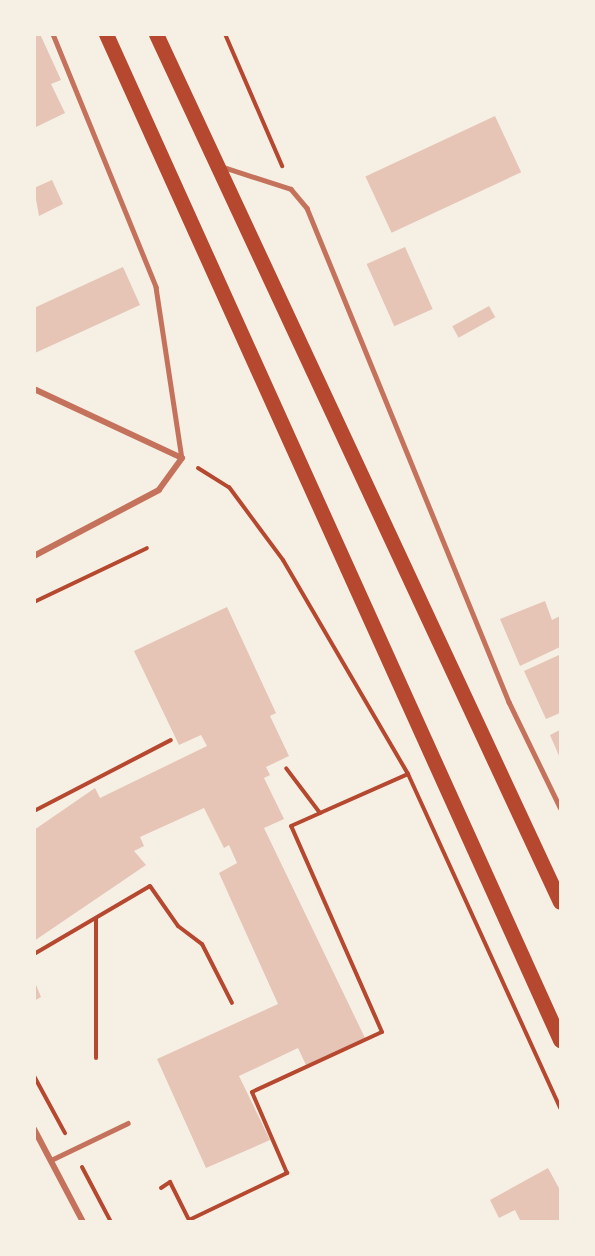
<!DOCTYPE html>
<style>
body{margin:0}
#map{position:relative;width:595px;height:1256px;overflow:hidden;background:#f6efe4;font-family:Arial,sans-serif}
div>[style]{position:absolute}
.building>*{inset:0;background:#e6c5b7;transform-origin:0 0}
.path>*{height:4px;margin:-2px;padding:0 2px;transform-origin:2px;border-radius:2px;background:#b5482f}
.service>*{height:4.5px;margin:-2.25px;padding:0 2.25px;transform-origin:2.25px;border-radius:2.25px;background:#c5725c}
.minor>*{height:6px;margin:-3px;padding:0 3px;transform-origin:3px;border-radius:3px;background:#c5725c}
.primary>*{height:15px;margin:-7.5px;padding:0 7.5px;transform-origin:7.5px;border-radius:7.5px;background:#b5482f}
span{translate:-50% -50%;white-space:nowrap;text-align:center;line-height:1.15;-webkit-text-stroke:6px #f6efe4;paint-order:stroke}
.frame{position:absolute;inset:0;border:36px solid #f6efe4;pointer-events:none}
</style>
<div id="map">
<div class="building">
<i style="clip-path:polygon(34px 34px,40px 34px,61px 80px,51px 84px,65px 113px,34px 128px)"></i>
<i style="left:495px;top:116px;width:62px;height:143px;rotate:65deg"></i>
<i style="clip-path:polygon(52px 180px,63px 204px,39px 216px,34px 188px)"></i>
<i style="left:405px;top:247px;width:68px;height:42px;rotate:66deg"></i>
<i style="clip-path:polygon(123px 267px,140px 305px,35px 353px,34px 308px)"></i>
<i style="left:489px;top:306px;width:13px;height:42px;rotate:61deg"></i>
<i style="clip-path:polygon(545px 601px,552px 620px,560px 616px,560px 647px,520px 666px,500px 619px)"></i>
<i style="clip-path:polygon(227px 607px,276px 713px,270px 716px,289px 756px,266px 767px,270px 775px,264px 778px,284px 819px,264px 828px,365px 1038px,306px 1065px,298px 1048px,239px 1076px,270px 1140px,206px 1168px,157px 1059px,278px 1004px,219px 873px,237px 863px,229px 845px,224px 848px,204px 808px,140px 837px,144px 846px,134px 851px,146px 865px,34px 941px,34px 830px,95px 788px,100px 798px,207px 746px,201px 735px,179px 745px,134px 651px)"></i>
<i style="clip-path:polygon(559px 655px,560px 713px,546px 719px,524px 671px)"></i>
<i style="clip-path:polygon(560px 730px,560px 758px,550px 735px)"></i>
<i style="clip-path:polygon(34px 980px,41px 997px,34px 1001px)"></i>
<i style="clip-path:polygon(548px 1168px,560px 1190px,560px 1222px,521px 1222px,515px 1210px,499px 1218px,490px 1200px)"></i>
</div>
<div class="path">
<i style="left:225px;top:34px;width:144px;rotate:66.6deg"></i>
<i style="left:198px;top:468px;width:36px;rotate:32deg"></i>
<i style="left:229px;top:487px;width:91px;rotate:53.5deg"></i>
<i style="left:283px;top:560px;width:248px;rotate:59.7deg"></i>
<i style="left:408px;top:774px;width:367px;rotate:65.5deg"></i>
<i style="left:34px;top:602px;width:125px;rotate:-25.5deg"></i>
<i style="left:34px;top:811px;width:154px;rotate:-27.4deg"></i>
<i style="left:320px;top:813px;width:96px;rotate:-23.9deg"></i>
<i style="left:96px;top:919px;width:139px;rotate:90deg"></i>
<i style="left:34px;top:954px;width:134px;rotate:-30.4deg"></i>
<i style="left:150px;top:886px;width:49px;rotate:55deg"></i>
<i style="left:178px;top:926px;width:30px;rotate:37deg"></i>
<i style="left:202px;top:944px;width:66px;rotate:63deg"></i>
<i style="left:34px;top:1076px;width:65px;rotate:61.5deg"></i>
<i style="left:82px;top:1167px;width:62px;rotate:62.2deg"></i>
<i style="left:161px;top:1188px;width:11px;rotate:-34deg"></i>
<i style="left:170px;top:1182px;width:42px;rotate:63.4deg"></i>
<i style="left:189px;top:1220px;width:109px;rotate:-25.6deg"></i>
<i style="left:287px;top:1173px;width:88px;rotate:-113.4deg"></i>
<i style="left:252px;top:1092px;width:143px;rotate:-24.8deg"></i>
<i style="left:382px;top:1032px;width:225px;rotate:-113.8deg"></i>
<i style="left:291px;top:826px;width:32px;rotate:-24deg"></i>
<i style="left:320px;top:813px;width:56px;rotate:-127.1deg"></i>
</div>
<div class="service">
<i style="left:53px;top:34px;width:273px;rotate:67.8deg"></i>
<i style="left:156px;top:287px;width:173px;rotate:81.4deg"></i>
<i style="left:223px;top:167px;width:71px;rotate:17.9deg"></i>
<i style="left:291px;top:189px;width:25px;rotate:50deg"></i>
<i style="left:307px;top:208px;width:534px;rotate:67.76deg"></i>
<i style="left:509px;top:702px;width:117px;rotate:64.1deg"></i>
<i style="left:51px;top:1160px;width:85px;rotate:-25.7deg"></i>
</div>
<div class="minor">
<i style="left:34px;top:389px;width:163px;rotate:25deg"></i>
<i style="left:182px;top:458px;width:39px;rotate:126deg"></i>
<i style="left:159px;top:490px;width:141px;rotate:152.2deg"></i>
<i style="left:34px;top:1129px;width:105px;rotate:62.2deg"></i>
</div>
<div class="primary">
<i style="left:106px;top:34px;width:1104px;rotate:65.71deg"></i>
<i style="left:156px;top:34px;width:957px;rotate:65.04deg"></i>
</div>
<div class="frame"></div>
</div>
